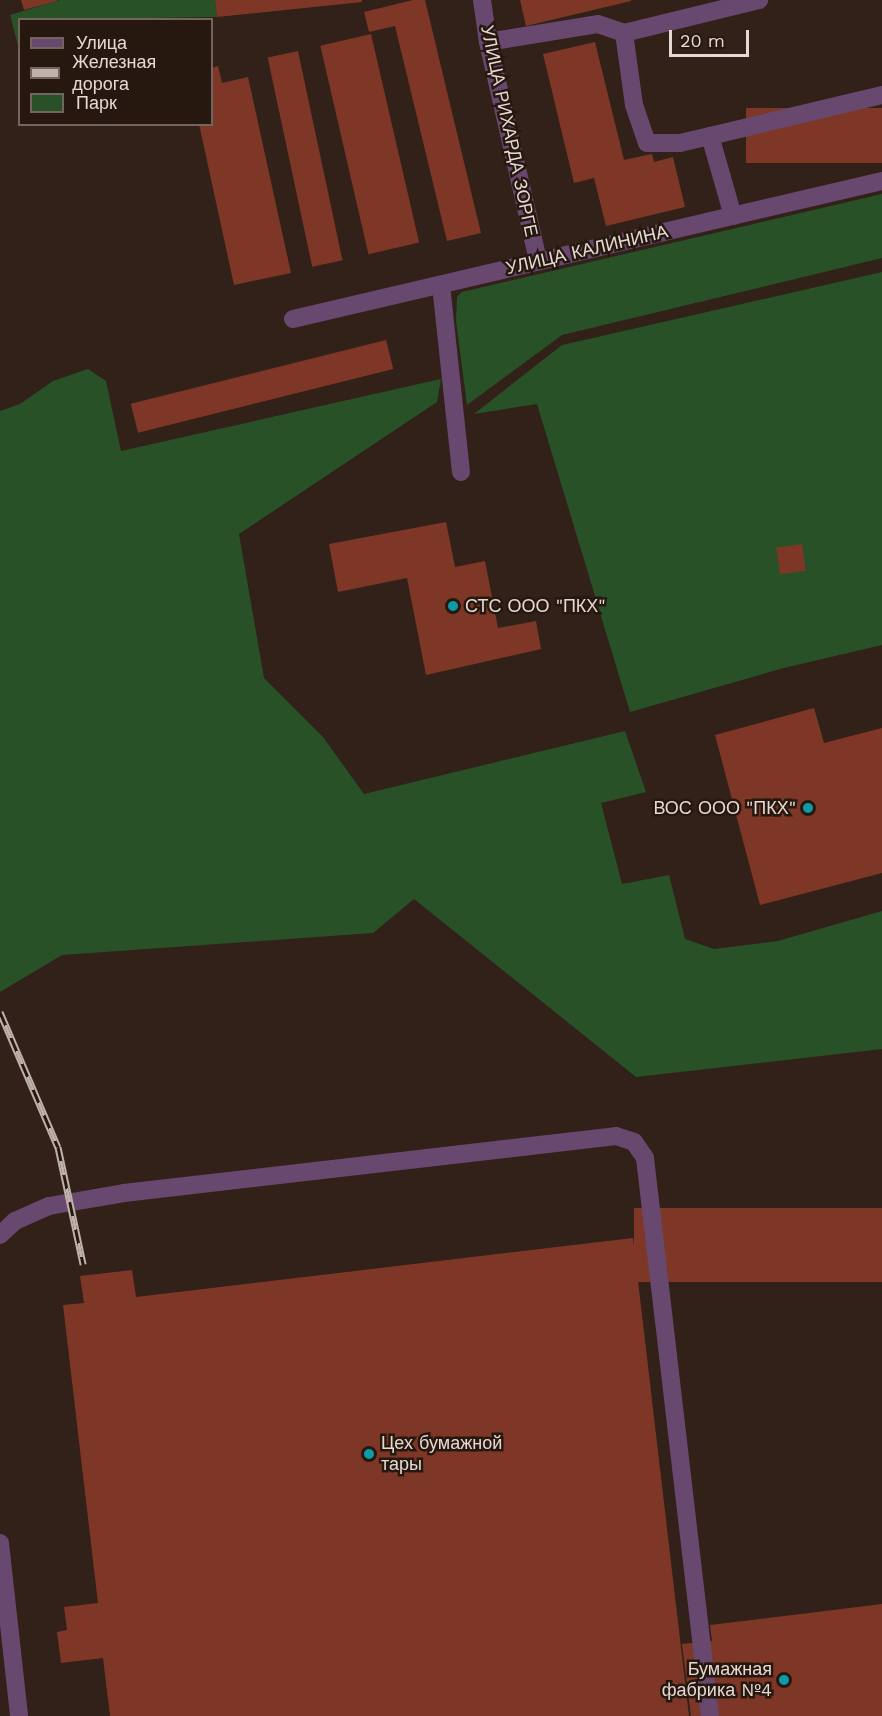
<!DOCTYPE html>
<meta charset="utf-8">
<style>
body{margin:0}
#map{position:relative;width:882px;height:1716px;overflow:hidden;background:#322118;font-family:"Work Sans",sans-serif}
div>[style]{position:absolute}
.green>*{inset:0;background:#285127}
.building>*{inset:0;background:#7e3727;transform-origin:0 0}
.minor>*{height:18px;margin:-9px;padding:0 9px;transform-origin:9px;border-radius:9px;background:#68486f}
.rail>*{height:7px;margin-top:-3.5px;transform-origin:0;background:repeating-linear-gradient(90deg,#27180f 0 14px,#beb2ab 0 28px);box-sizing:border-box;border-block:2px solid #beb2ab}
.dots>*{width:16px;height:16px;translate:-50% -50%;box-sizing:border-box;border:3px solid #27180f;border-radius:50%}
span{translate:-50% -50%;white-space:nowrap;text-align:center;line-height:1.15;-webkit-text-stroke:5px #27180f;paint-order:stroke}
.street-label{font-size:18px;color:#e4d9d3}
.poi-label{font-size:18px;color:#e4d9d3}
.left{translate:0 -50%;text-align:left}
.right{translate:-100% -50%;text-align:right}
.legend{position:absolute;left:18px;top:18px;width:195px;height:108px;box-sizing:border-box;background:#27180f;border:2px solid #73655d;margin:0;padding:8px 10px;list-style:none;font-size:18px;color:#e4d9d3}
.legend li{display:flex;align-items:center;gap:12px;height:30px}
.legend b{width:30px;border:2px solid #73655d}
.scale{position:absolute;left:669px;top:30px;width:80px;height:27px;box-sizing:border-box;border:3px solid #e4d9d3;border-top:0;padding-left:8px;font-size:18px;line-height:21px;white-space:nowrap;color:#e4d9d3;-webkit-text-stroke:4px #27180f;paint-order:stroke}
</style>
<div id="map">
<div class="green">
<i style="clip-path:polygon(60px 0,215px 0,217px 17px,20px 20px,19px 49px,10px 15px)"></i>
<i style="clip-path:polygon(882px 194px,882px 258px,562px 335px,467px 405px,456px 321px,457px 297px,462px 292px)"></i>
<i style="clip-path:polygon(882px 272px,882px 645px,784px 668px,630px 712px,537px 404px,474px 414px,562px 345px)"></i>
<i style="clip-path:polygon(88px 369px,106px 381px,121px 451px,441px 379px,437px 402px,239px 534px,264px 678px,323px 737px,364px 794px,625px 731px,646px 792px,601px 803px,622px 884px,669px 875px,685px 939px,714px 949px,778px 941px,882px 911px,882px 1049px,636px 1077px,414px 899px,373px 933px,62px 955px,0 992px,0 411px,20px 404px,53px 381px)"></i>
</div>
<div class="building">
<i style="clip-path:polygon(21px 0,57px 0,57px 1px,24px 10px)"></i>
<i style="clip-path:polygon(215px 0,362px 0,362px 2px,217px 17px)"></i>
<i style="clip-path:polygon(413px 0,425px 0,481px 233px,447px 241px,395px 26px,369px 32px,364px 12px)"></i>
<i style="clip-path:polygon(520px 0,631px 0,631px 1px,526px 26px)"></i>
<i style="left:371px;top:34px;width:214px;height:52px;rotate:77deg"></i>
<i style="clip-path:polygon(595px 42px,624px 160px,652px 154px,654px 162px,673px 157px,685px 207px,606px 226px,594px 178px,574px 183px,543px 54px)"></i>
<i style="left:298px;top:51px;width:214px;height:31px;rotate:78deg"></i>
<i style="clip-path:polygon(218px 66px,222px 83px,248px 77px,291px 273px,234px 285px,199px 124px,212px 124px,212px 68px)"></i>
<i style="left:882px;top:108px;width:55px;height:136px;rotate:90deg"></i>
<i style="left:386px;top:340px;width:30px;height:263px;rotate:76deg"></i>
<i style="clip-path:polygon(446px 522px,455px 567px,485px 561px,498px 628px,536px 621px,541px 649px,426px 675px,407px 578px,338px 592px,329px 544px)"></i>
<i style="left:802px;top:544px;width:27px;height:26px;rotate:82deg"></i>
<i style="clip-path:polygon(814px 708px,824px 743px,882px 728px,882px 873px,760px 905px,715px 735px)"></i>
<i style="left:882px;top:1208px;width:74px;height:248px;rotate:90deg"></i>
<i style="clip-path:polygon(633px 1238px,689px 1716px,110px 1716px,103px 1658px,61px 1663px,57px 1632px,67px 1630px,64px 1607px,98px 1603px,63px 1305px,84px 1303px,80px 1276px,132px 1270px,136px 1297px)"></i>
<i style="clip-path:polygon(882px 1604px,882px 1716px,691px 1716px,682px 1644px,712px 1641px,710px 1625px)"></i>
</div>
<div class="minor">
<i style="left:482px;top:0;width:42px;rotate:81.9deg"></i>
<i style="left:488px;top:42px;width:225px;rotate:77.1deg"></i>
<i style="left:488px;top:42px;width:111px;rotate:-9.3deg"></i>
<i style="left:598px;top:24px;width:28px;rotate:19deg"></i>
<i style="left:710px;top:136px;width:31px;rotate:167deg"></i>
<i style="left:680px;top:143px;width:33px;rotate:180deg"></i>
<i style="left:647px;top:143px;width:40px;rotate:-108.9deg"></i>
<i style="left:634px;top:105px;width:73px;rotate:-97.9deg"></i>
<i style="left:624px;top:33px;width:139px;rotate:-13.7deg"></i>
<i style="left:733px;top:216px;width:83px;rotate:-106deg"></i>
<i style="left:710px;top:136px;width:177px;rotate:-13.4deg"></i>
<i style="left:441px;top:285px;width:188px;rotate:83.9deg"></i>
<i style="left:293px;top:319px;width:605px;rotate:-13.19deg"></i>
<i style="left:0;top:1235px;width:21px;rotate:-43deg"></i>
<i style="left:15px;top:1221px;width:37px;rotate:-24deg"></i>
<i style="left:49px;top:1206px;width:76px;rotate:-9.8deg"></i>
<i style="left:124px;top:1193px;width:495px;rotate:-6.6deg"></i>
<i style="left:616px;top:1136px;width:19px;rotate:18deg"></i>
<i style="left:634px;top:1142px;width:19px;rotate:55deg"></i>
<i style="left:645px;top:1158px;width:562px;rotate:83.36deg"></i>
<i style="left:0;top:1543px;width:174px;rotate:83.7deg"></i>
</div>
<div class="rail">
<i style="left:0;top:1012px;width:147px;rotate:66.8deg"></i>
<i style="left:58px;top:1147px;width:120px;rotate:77.9deg"></i>
</div>
<div class="dots">
<i style="left:453px;top:606px;background:#0f9aa8"></i>
<i style="left:808px;top:808px;background:#0f9aa8"></i>
<i style="left:369px;top:1454px;background:#0f9aa8"></i>
<i style="left:784px;top:1680px;background:#0f9aa8"></i>
</div>
<div class="street-label">
<span style="left:509px;top:131px;rotate:78deg">УЛИЦА РИХАРДА ЗОРГЕ</span>
<span style="left:587px;top:250px;rotate:-13deg">УЛИЦА КАЛИНИНА</span>
</div>
<div class="poi-label">
<span class="left" style="left:465px;top:606px">СТС ООО "ПКХ"</span>
<span class="right" style="left:796px;top:808px">ВОС ООО "ПКХ"</span>
<span class="left" style="left:381px;top:1454px">Цех бумажной<br>тары</span>
<span class="right" style="left:772px;top:1680px">Бумажная<br>фабрика №4</span>
</div>
<ul class="legend">
<li><b style="height:8px;background:#68486f"></b>Улица</li>
<li><b style="height:8px;background:#beb2ab"></b>Железная дорога</li>
<li><b style="height:16px;background:#285127"></b>Парк</li>
</ul>
<div class="scale">20 m</div>
</div>
